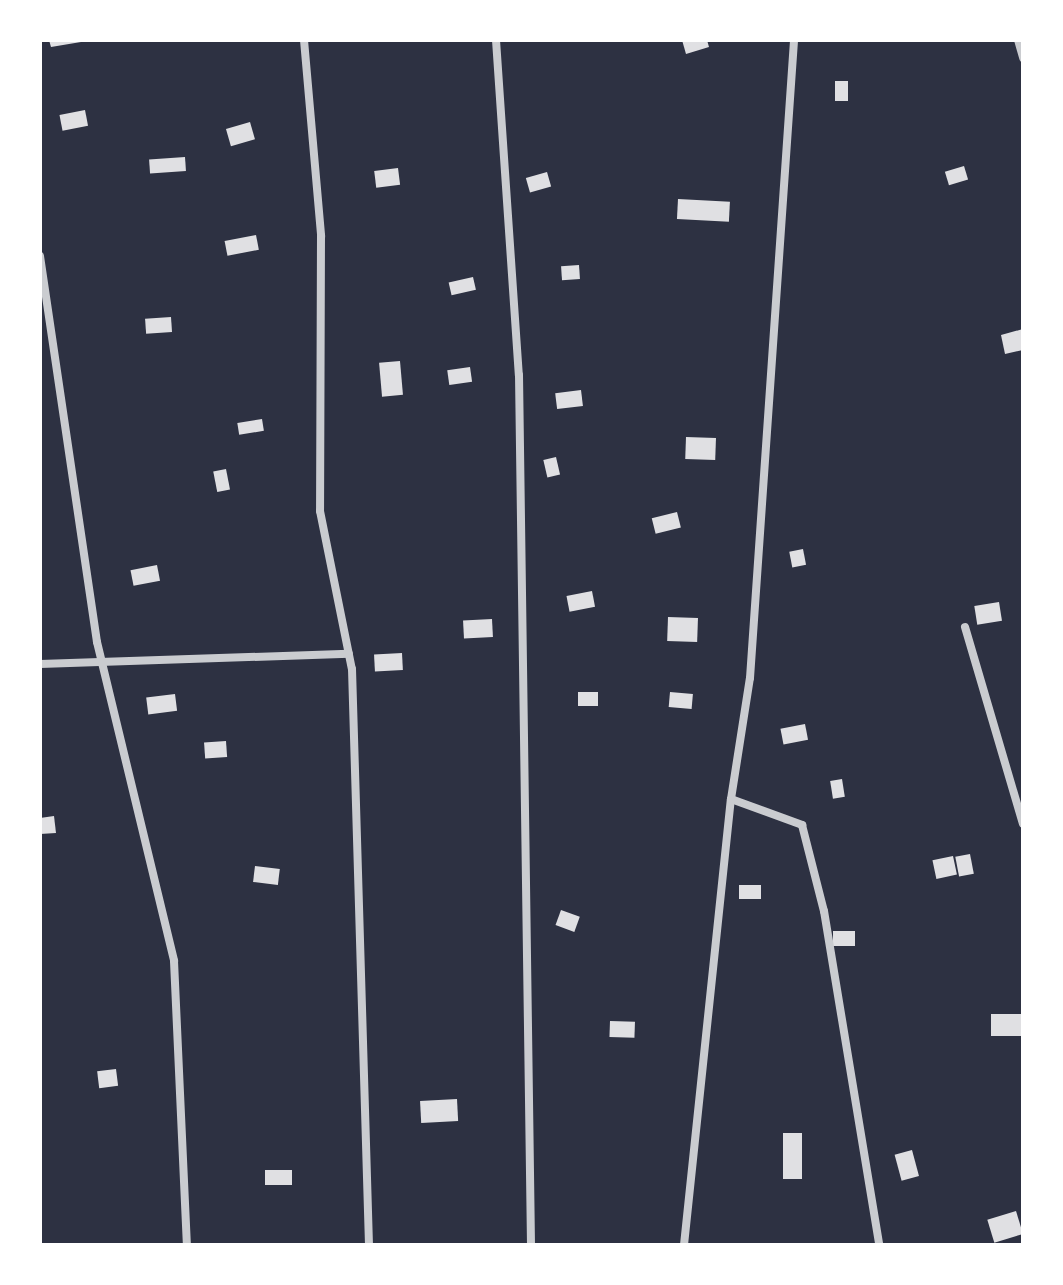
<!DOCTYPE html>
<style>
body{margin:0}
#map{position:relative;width:1063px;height:1285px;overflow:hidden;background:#2d3142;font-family:Raleway,sans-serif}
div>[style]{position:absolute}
.building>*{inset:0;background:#e0e0e3;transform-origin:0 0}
.minor>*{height:8px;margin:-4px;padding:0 4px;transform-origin:4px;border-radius:4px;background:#caccd0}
span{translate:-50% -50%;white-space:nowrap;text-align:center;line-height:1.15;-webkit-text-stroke:7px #fff;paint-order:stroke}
.frame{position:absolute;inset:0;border:42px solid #fff;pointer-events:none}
</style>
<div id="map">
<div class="building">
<i style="clip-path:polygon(49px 40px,80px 40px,81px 42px,51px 47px)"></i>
<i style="clip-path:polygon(682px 40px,707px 40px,709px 47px,686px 54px)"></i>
<i style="left:835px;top:81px;width:13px;height:20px"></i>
<i style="left:85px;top:110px;width:16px;height:26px;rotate:79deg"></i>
<i style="left:250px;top:122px;width:18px;height:25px;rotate:74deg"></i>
<i style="left:185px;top:157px;width:14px;height:36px;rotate:86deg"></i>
<i style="left:964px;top:166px;width:14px;height:20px;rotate:73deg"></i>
<i style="left:398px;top:168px;width:17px;height:24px;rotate:83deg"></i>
<i style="left:547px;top:172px;width:15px;height:22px;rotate:74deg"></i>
<i style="left:678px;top:199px;width:52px;height:20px;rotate:3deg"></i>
<i style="left:256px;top:235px;width:15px;height:32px;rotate:79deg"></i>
<i style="left:579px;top:265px;width:14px;height:18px;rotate:86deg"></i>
<i style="left:473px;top:277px;width:13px;height:25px;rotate:77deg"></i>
<i style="left:171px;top:317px;width:15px;height:26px;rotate:86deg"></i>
<i style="clip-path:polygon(1023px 329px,1023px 350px,1005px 354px,1001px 335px)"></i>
<i style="left:400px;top:361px;width:34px;height:21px;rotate:85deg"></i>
<i style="left:470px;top:367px;width:15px;height:23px;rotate:82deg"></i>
<i style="left:581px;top:390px;width:16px;height:26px;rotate:83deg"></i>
<i style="left:262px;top:419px;width:12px;height:25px;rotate:81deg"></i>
<i style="left:686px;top:437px;width:30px;height:22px;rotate:2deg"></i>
<i style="left:556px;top:457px;width:18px;height:13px;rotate:77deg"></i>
<i style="left:226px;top:469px;width:21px;height:13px;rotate:79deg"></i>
<i style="left:677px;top:512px;width:16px;height:26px;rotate:76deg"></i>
<i style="left:803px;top:549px;width:16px;height:14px;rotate:79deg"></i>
<i style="left:157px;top:565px;width:16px;height:27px;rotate:79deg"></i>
<i style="left:592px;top:591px;width:16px;height:26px;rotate:79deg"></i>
<i style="left:999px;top:602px;width:19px;height:25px;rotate:81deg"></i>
<i style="left:668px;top:617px;width:30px;height:24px;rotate:2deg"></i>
<i style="left:492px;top:619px;width:18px;height:29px;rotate:87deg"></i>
<i style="left:402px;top:653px;width:17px;height:28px;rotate:87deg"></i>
<i style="left:578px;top:692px;width:20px;height:14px"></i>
<i style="left:670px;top:692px;width:23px;height:15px;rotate:5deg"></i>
<i style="left:175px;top:694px;width:17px;height:29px;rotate:83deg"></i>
<i style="left:805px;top:724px;width:16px;height:25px;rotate:79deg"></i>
<i style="left:226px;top:741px;width:16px;height:22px;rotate:86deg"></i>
<i style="left:842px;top:779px;width:18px;height:12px;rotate:81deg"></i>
<i style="clip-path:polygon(54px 816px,56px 833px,40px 834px,40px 818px)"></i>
<i style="left:970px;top:854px;width:20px;height:15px;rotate:79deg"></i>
<i style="left:953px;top:856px;width:19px;height:21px;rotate:78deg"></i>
<i style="left:255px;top:866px;width:25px;height:16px;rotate:7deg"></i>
<i style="left:739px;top:885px;width:22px;height:14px"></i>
<i style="left:561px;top:910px;width:20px;height:16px;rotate:20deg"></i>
<i style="left:855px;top:931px;width:15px;height:22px;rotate:90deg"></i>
<i style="left:1023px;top:1014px;width:22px;height:32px;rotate:90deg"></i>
<i style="left:610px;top:1021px;width:25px;height:16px;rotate:2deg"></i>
<i style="left:116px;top:1069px;width:17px;height:19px;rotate:83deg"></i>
<i style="left:457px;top:1099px;width:22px;height:37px;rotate:87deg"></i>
<i style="left:783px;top:1133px;width:19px;height:46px"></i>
<i style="left:912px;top:1150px;width:27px;height:18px;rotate:75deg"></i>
<i style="left:265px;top:1170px;width:27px;height:15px"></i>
<i style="left:1016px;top:1211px;width:24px;height:30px;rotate:73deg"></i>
</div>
<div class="minor">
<i style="left:304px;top:40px;width:197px;rotate:85deg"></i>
<i style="left:321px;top:236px;width:275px;rotate:90.2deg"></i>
<i style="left:320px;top:511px;width:161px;rotate:78.6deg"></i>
<i style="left:352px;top:669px;width:576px;rotate:88.31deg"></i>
<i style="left:496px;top:40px;width:336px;rotate:86.1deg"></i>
<i style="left:519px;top:375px;width:870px;rotate:89.21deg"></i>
<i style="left:1018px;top:40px;width:19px;rotate:74deg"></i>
<i style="left:40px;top:256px;width:390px;rotate:81.6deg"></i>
<i style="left:97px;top:642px;width:328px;rotate:76.4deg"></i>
<i style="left:174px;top:961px;width:284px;rotate:87.4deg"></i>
<i style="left:965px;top:627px;width:205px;rotate:73.6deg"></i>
<i style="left:40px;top:664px;width:309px;rotate:-1.9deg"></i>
<i style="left:731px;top:799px;width:76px;rotate:20.1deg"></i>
<i style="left:802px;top:825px;width:89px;rotate:75.7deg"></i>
<i style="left:824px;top:911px;width:338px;rotate:80.6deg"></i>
<i style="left:684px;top:1245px;width:448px;rotate:-84deg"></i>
<i style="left:731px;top:799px;width:122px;rotate:-81.1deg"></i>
<i style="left:750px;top:678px;width:640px;rotate:-86.05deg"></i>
</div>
<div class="frame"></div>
</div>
